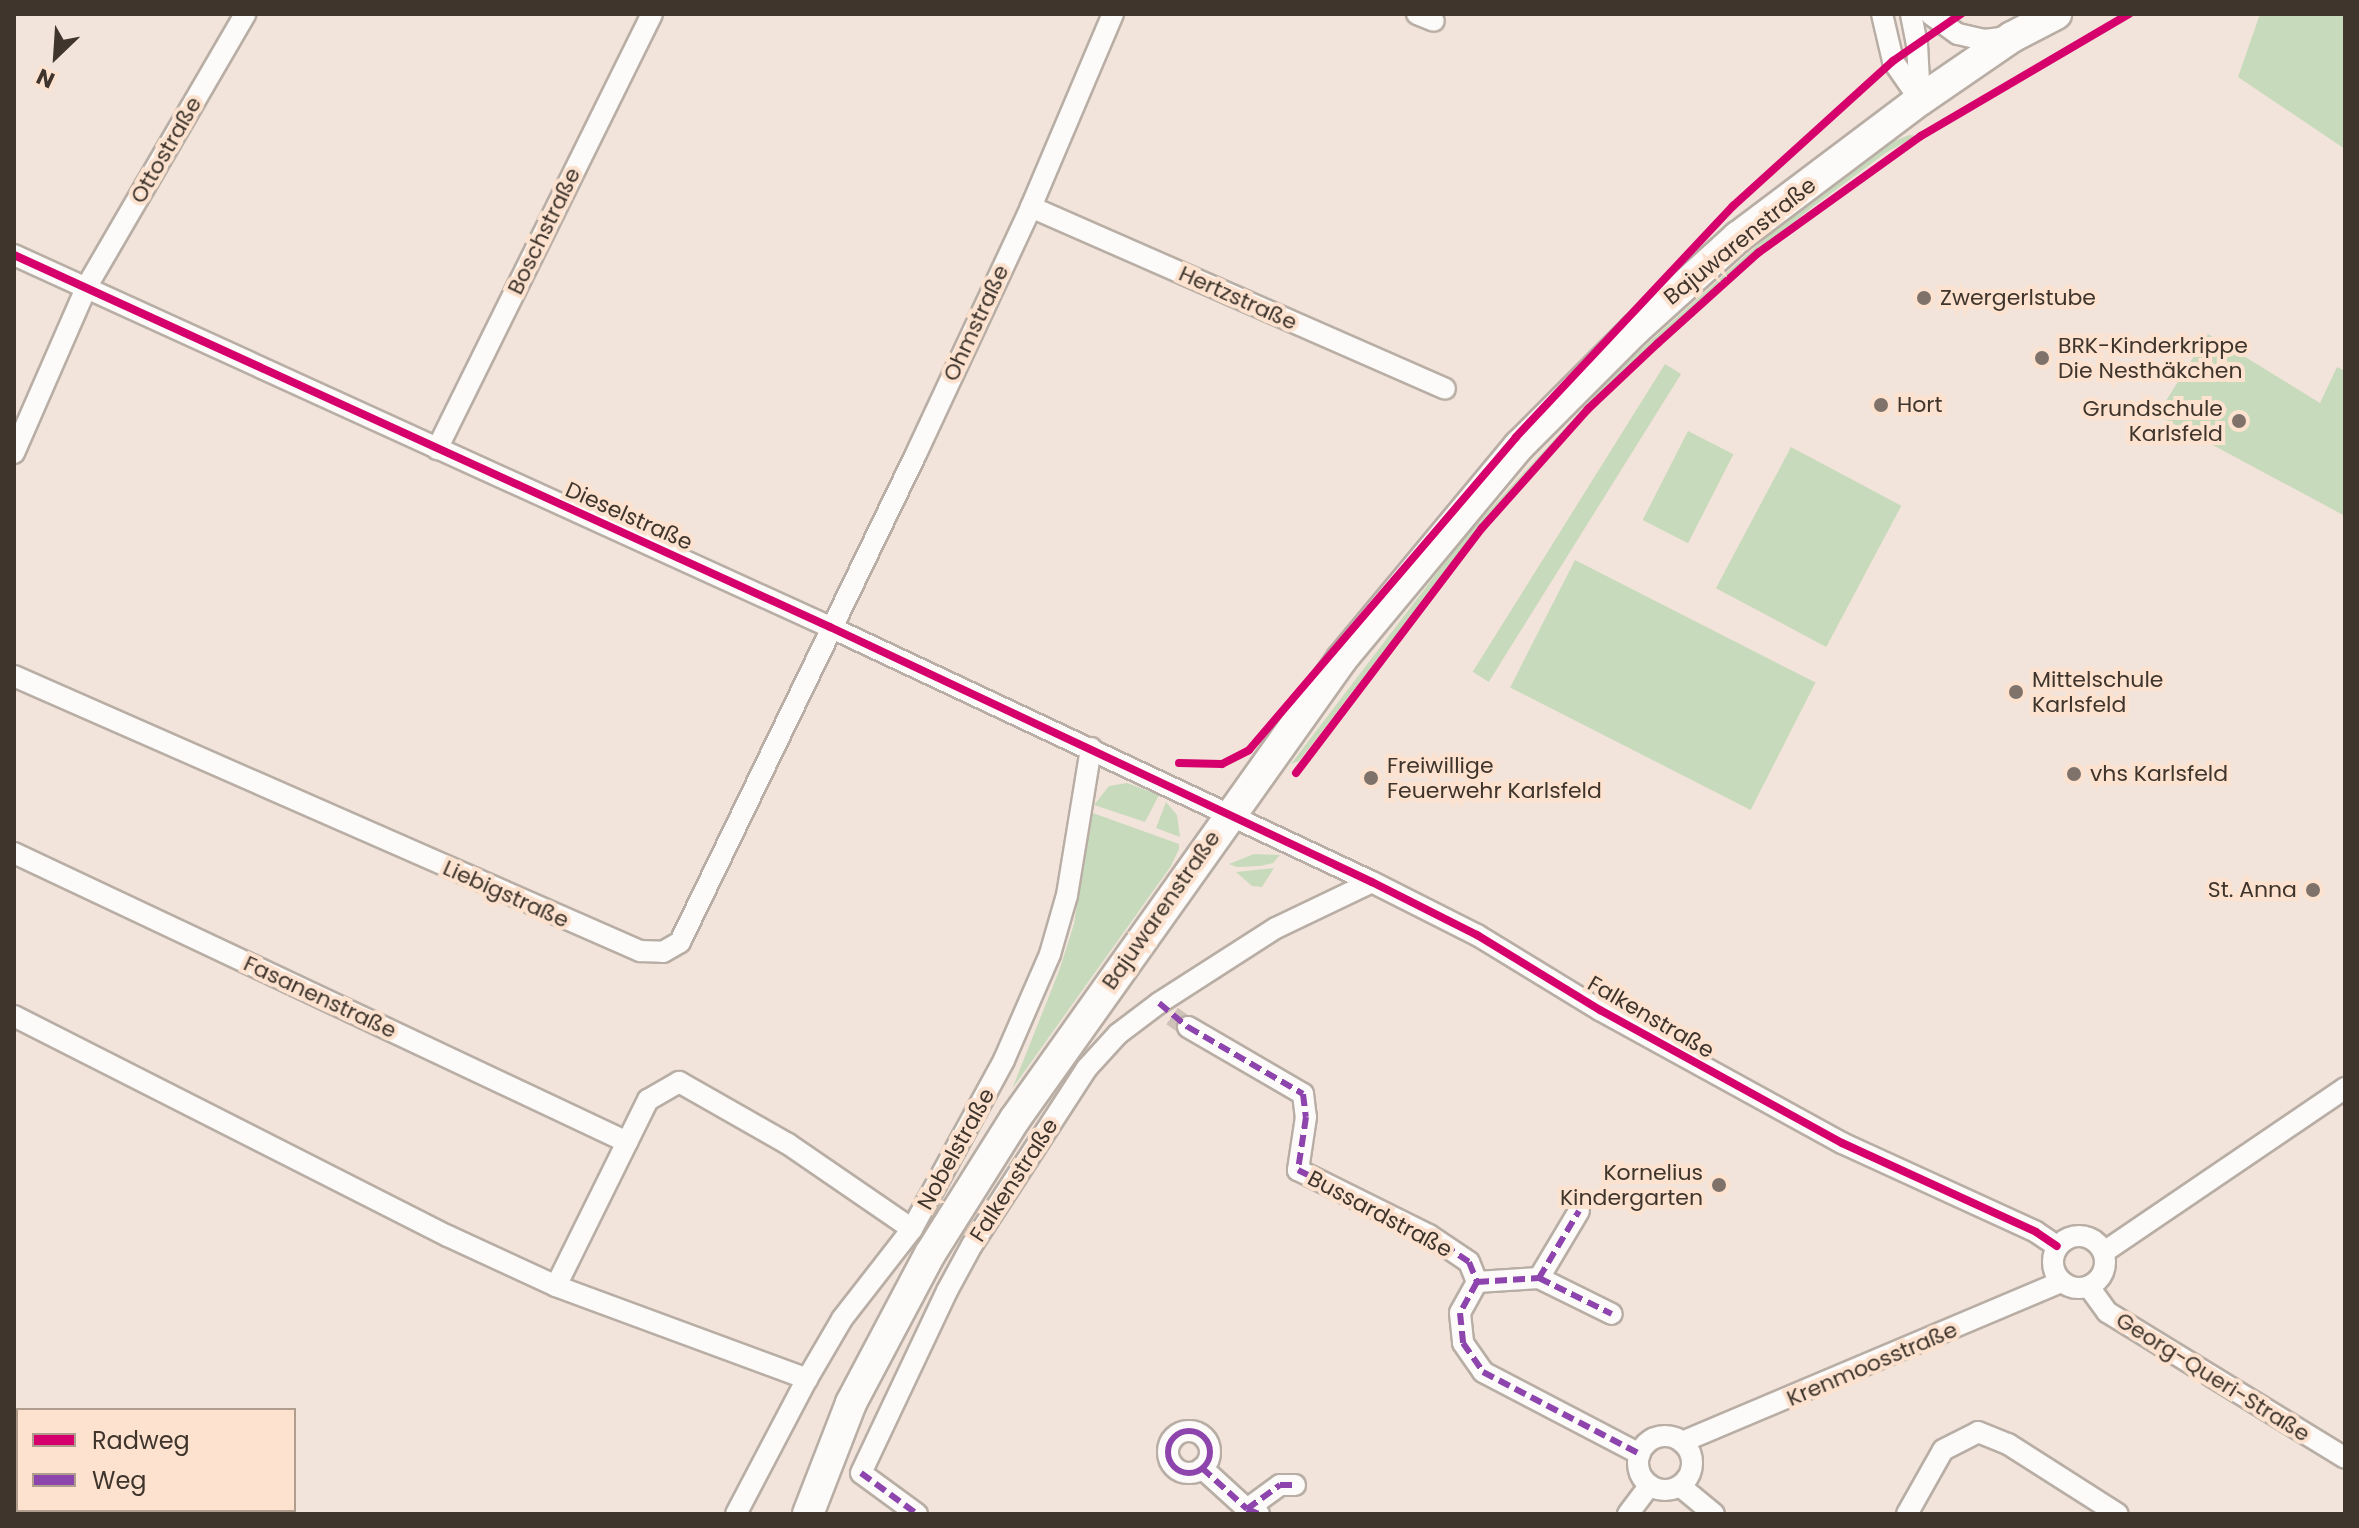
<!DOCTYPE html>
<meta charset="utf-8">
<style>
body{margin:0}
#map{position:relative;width:2359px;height:1528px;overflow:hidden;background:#f2e4da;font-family:Poppins,sans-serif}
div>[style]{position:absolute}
.green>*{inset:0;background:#c8dabc;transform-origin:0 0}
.minor-tunnel>*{height:20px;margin-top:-10px;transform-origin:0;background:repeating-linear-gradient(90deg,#cec1b7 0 20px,transparent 0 30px)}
.roads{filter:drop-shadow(2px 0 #b8aea5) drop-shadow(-2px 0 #b8aea5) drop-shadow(0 2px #b8aea5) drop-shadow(0 -2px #b8aea5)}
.minor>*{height:20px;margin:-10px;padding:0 10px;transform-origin:10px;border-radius:10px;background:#fdfbf9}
.minor>.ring{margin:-10px;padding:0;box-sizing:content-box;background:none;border:20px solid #fdfbf9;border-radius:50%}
.secondary>*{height:30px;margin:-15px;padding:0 15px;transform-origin:15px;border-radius:15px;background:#fdfbf9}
.quiet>*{height:6px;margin-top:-3px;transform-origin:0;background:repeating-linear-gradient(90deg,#8e44ad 0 12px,transparent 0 18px)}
.quiet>.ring{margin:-3px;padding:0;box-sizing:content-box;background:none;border:6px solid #8e44ad;border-radius:50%}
.cycleway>*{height:8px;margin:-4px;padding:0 4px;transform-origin:4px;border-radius:4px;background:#d6006c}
.dots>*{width:22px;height:22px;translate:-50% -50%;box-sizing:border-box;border:4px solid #fde3cf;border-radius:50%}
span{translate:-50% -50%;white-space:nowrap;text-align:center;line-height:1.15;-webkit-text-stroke:8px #fde3cf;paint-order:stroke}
.street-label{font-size:22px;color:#3f352d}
.poi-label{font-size:22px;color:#3f352d}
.left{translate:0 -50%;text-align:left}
.right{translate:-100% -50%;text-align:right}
.frame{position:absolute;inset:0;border:16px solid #3f352d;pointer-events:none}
.legend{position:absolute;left:16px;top:1408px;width:280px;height:104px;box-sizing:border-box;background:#fde3cf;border:2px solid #b19d8e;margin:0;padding:10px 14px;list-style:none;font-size:24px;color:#3f352d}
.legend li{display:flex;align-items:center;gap:16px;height:40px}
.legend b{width:40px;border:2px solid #b19d8e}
.north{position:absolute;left:16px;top:16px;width:80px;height:80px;-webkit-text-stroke:6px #fde3cf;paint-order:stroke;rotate:205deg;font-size:22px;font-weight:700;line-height:32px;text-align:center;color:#3f352d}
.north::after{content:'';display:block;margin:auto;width:28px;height:36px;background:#3f352d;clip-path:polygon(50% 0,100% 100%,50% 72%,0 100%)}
</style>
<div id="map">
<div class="green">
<i style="clip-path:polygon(2260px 14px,2345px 14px,2345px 149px,2238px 77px)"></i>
<i style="clip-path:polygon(1909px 135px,1917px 136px,1887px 152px,1810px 209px,1745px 262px,1605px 388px,1491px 512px,1299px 761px,1291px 764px,1462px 540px,1617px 371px,1772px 232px,1885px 145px)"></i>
<i style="clip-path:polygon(2208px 334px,2320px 403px,2337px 367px,2345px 371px,2345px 516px,2157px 415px)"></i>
<i style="left:1665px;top:364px;width:19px;height:363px;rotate:32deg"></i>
<i style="left:1688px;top:431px;width:51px;height:100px;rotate:27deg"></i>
<i style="left:1791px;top:447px;width:125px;height:160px;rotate:28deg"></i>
<i style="left:1575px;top:560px;width:270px;height:143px;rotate:27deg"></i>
<i style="clip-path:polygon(1127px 783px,1159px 795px,1145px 822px,1094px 805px,1109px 786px)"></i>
<i style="clip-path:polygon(1166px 802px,1177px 815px,1180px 837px,1156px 828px)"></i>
<i style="clip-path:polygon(1090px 812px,1179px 844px,1179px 849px,1171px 866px,1012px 1089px,1059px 971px,1074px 924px)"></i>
<i style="clip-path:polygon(1254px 854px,1280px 855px,1273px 863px,1260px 866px,1237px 867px,1229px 864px)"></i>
<i style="clip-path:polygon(1274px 868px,1262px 887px,1252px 886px,1236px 872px)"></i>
<i style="clip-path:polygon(14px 1425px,18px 1427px,18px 1510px,193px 1510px,201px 1514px,14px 1514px)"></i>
</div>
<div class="minor-tunnel">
<i style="left:1172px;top:1016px;width:19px;rotate:35deg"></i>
</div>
<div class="roads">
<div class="minor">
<i style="left:1417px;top:14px;width:18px;rotate:22deg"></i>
<i style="left:1882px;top:14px;width:48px;rotate:76.8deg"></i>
<i style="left:1893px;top:61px;width:47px;rotate:55.3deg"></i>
<i style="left:1911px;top:14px;width:31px;rotate:79deg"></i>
<i style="left:1917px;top:44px;width:56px;rotate:86.9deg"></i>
<i style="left:1930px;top:14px;width:34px;rotate:36deg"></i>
<i style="left:1958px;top:34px;width:27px;rotate:13deg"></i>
<i style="left:1984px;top:40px;width:24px;rotate:-7deg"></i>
<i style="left:1031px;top:207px;width:452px;rotate:23.7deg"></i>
<i style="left:14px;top:255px;width:897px;rotate:24.51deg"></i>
<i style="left:830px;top:627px;width:599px;rotate:25.2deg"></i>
<i style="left:1372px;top:882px;width:118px;rotate:26.8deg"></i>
<i style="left:1477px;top:935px;width:144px;rotate:31.4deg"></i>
<i style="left:1600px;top:1010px;width:276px;rotate:28.8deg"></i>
<i style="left:1842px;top:1143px;width:213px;rotate:24.6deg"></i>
<i style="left:2036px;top:1232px;width:25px;rotate:34deg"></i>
<i style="left:437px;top:449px;width:485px;rotate:-63.7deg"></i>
<i style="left:14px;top:453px;width:182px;rotate:-66.4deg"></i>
<i style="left:87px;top:286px;width:315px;rotate:-59.8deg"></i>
<i style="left:14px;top:676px;width:684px;rotate:23.72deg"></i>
<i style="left:640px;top:951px;width:23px;rotate:2deg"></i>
<i style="left:663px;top:952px;width:20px;rotate:-30deg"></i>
<i style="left:680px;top:942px;width:542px;rotate:-64.19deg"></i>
<i style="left:916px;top:454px;width:272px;rotate:-65deg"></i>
<i style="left:1031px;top:207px;width:210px;rotate:-67deg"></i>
<i style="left:14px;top:853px;width:678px;rotate:25.24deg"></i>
<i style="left:14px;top:1016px;width:487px;rotate:26.9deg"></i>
<i style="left:448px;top:1236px;width:119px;rotate:24.8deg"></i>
<i style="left:556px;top:1286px;width:268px;rotate:20.3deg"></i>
<i style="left:1188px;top:1027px;width:133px;rotate:30.2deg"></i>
<i style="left:1303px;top:1094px;width:23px;rotate:83deg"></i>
<i style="left:1306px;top:1117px;width:54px;rotate:98.6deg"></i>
<i style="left:1298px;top:1170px;width:146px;rotate:26.4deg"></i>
<i style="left:1429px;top:1235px;width:48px;rotate:34deg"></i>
<i style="left:1469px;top:1262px;width:22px;rotate:68deg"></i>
<i style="left:1477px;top:1282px;width:35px;rotate:119deg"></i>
<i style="left:1460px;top:1313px;width:30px;rotate:84deg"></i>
<i style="left:1463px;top:1343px;width:35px;rotate:55deg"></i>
<i style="left:1483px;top:1372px;width:177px;rotate:27.6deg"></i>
<i class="ring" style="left:2053px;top:1236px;width:32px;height:32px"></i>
<i style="left:2104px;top:1252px;width:292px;rotate:-34.2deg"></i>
<i style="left:1539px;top:1278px;width:78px;rotate:-59.2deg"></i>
<i style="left:1477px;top:1282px;width:62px;rotate:-3.7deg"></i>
<i style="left:1539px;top:1278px;width:81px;rotate:26.3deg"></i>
<i style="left:556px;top:1286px;width:208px;rotate:-63.7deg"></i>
<i style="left:648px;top:1100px;width:36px;rotate:-30deg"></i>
<i style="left:679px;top:1082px;width:125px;rotate:29.6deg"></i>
<i style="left:788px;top:1144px;width:150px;rotate:34.4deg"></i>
<i style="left:2089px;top:1287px;width:31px;rotate:54deg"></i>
<i style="left:2107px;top:1312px;width:279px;rotate:31.5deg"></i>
<i class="ring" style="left:1168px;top:1431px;width:22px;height:22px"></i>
<i class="ring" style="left:1638px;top:1436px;width:34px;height:34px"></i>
<i style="left:1682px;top:1442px;width:411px;rotate:-22.9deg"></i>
<i style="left:1202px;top:1468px;width:61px;rotate:42.3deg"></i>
<i style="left:1247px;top:1509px;width:13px;rotate:23deg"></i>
<i style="left:1680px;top:1486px;width:44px;rotate:39.5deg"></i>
<i style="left:1247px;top:1509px;width:41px;rotate:-36deg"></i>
<i style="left:1280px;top:1485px;width:15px"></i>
<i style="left:736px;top:1514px;width:153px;rotate:-62.3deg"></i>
<i style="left:807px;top:1379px;width:69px;rotate:-59.7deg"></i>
<i style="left:842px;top:1319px;width:114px;rotate:-52.1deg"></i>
<i style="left:912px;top:1229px;width:192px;rotate:-61.4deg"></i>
<i style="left:1004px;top:1060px;width:116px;rotate:-66.5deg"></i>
<i style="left:1050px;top:954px;width:61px;rotate:-73.9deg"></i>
<i style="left:1067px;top:895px;width:149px;rotate:-80.7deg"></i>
<i style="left:917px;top:1514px;width:69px;rotate:-143.8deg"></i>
<i style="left:861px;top:1473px;width:201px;rotate:-64.7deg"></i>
<i style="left:947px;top:1291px;width:52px;rotate:-61.5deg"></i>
<i style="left:972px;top:1245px;width:211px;rotate:-57deg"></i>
<i style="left:1087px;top:1068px;width:46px;rotate:-47.6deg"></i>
<i style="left:1118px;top:1034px;width:51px;rotate:-37.1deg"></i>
<i style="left:1159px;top:1003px;width:139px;rotate:-32.7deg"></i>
<i style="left:1276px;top:928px;width:106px;rotate:-25.6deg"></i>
<i style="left:1628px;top:1514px;width:36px;rotate:-53deg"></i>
<i style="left:1907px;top:1514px;width:73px;rotate:-60.6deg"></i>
<i style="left:1943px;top:1450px;width:39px;rotate:-27deg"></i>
<i style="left:1978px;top:1432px;width:32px;rotate:22deg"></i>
<i style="left:2008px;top:1444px;width:130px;rotate:32.5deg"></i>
</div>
<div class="secondary">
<i style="left:808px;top:1514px;width:119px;rotate:-68.8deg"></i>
<i style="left:851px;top:1403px;width:169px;rotate:-62.1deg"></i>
<i style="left:930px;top:1254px;width:160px;rotate:-57.8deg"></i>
<i style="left:1015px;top:1119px;width:564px;rotate:-54.59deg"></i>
<i style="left:1342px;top:659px;width:277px;rotate:-50.3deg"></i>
<i style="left:1519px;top:446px;width:164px;rotate:-45deg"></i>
<i style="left:1635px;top:330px;width:139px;rotate:-42.1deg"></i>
<i style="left:1738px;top:237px;width:228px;rotate:-37deg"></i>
<i style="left:1920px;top:100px;width:112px;rotate:-34.4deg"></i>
<i style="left:2012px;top:37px;width:50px;rotate:-27.6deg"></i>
</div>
</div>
<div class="quiet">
<i style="left:1159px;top:1003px;width:38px;rotate:40deg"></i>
<i style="left:1188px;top:1027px;width:133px;rotate:30.2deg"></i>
<i style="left:1303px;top:1094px;width:23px;rotate:83deg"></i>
<i style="left:1306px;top:1117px;width:54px;rotate:98.6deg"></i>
<i style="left:1298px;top:1170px;width:146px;rotate:26.4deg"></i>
<i style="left:1429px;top:1235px;width:48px;rotate:34deg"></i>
<i style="left:1469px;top:1262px;width:22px;rotate:68deg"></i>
<i style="left:1477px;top:1282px;width:35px;rotate:119deg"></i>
<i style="left:1460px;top:1313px;width:30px;rotate:84deg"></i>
<i style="left:1463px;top:1343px;width:35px;rotate:55deg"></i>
<i style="left:1483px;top:1372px;width:177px;rotate:27.6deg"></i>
<i style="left:1539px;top:1278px;width:78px;rotate:-59.2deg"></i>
<i style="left:1477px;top:1282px;width:62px;rotate:-3.7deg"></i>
<i style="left:1539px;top:1278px;width:81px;rotate:26.3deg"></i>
<i class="ring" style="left:1168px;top:1431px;width:36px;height:36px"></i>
<i style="left:1202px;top:1468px;width:61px;rotate:42.3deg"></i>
<i style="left:1247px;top:1509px;width:13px;rotate:23deg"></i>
<i style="left:861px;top:1473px;width:69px;rotate:36.2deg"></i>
<i style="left:14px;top:1492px;width:6px;rotate:45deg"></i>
<i style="left:1247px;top:1509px;width:41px;rotate:-36deg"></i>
<i style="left:1280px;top:1485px;width:15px"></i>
<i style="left:34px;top:1510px;width:16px;rotate:14deg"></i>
<i style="left:58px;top:1514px;width:9px;rotate:-18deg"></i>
<i style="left:67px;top:1511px;width:10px;rotate:17deg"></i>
</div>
<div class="cycleway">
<i style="left:14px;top:255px;width:897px;rotate:24.51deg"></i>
<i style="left:830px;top:627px;width:599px;rotate:25.2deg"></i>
<i style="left:1372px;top:882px;width:118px;rotate:26.8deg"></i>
<i style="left:1477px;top:935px;width:144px;rotate:31.4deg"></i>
<i style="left:1600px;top:1010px;width:276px;rotate:28.8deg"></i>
<i style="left:1842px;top:1143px;width:213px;rotate:24.6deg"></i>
<i style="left:2036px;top:1232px;width:25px;rotate:34deg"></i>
<i style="left:1179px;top:763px;width:43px;rotate:1.3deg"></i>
<i style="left:1222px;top:764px;width:30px;rotate:-27deg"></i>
<i style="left:1249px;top:750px;width:411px;rotate:-49.5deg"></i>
<i style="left:1516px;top:437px;width:317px;rotate:-46.8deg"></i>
<i style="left:1733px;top:206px;width:216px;rotate:-42.2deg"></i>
<i style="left:1893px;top:61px;width:83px;rotate:-34.7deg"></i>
<i style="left:1296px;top:773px;width:308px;rotate:-52.8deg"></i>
<i style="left:1482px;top:528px;width:159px;rotate:-48.3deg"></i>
<i style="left:1588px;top:409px;width:96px;rotate:-43.3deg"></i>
<i style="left:1658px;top:343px;width:135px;rotate:-42deg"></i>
<i style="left:1758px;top:253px;width:201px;rotate:-35.7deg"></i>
<i style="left:1921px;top:136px;width:241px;rotate:-30.4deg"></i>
</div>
<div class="dots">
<i style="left:1924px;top:298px;background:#7e726a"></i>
<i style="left:2042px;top:358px;background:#7e726a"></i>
<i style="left:1881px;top:405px;background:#7e726a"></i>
<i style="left:2239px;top:421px;background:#7e726a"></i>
<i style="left:2016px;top:692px;background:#7e726a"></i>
<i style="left:2074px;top:774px;background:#7e726a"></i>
<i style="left:1371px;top:778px;background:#7e726a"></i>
<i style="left:2313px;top:890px;background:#7e726a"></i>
<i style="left:1719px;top:1185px;background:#7e726a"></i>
</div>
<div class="street-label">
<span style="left:166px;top:150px;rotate:-60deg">Ottostraße</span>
<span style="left:544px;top:231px;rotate:-64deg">Boschstraße</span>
<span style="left:1740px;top:241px;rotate:-39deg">Bajuwarenstraße</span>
<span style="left:1238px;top:298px;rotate:24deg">Hertzstraße</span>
<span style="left:976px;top:323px;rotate:-65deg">Ohmstraße</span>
<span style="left:629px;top:516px;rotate:24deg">Dieselstraße</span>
<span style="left:506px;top:894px;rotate:24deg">Liebigstraße</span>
<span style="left:1161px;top:910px;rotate:-55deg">Bajuwarenstraße</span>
<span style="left:320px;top:997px;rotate:25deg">Fasanenstraße</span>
<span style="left:1651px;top:1017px;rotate:30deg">Falkenstraße</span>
<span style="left:956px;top:1149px;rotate:-61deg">Nobelstraße</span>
<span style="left:1014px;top:1180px;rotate:-57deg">Falkenstraße</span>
<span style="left:1380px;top:1214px;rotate:28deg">Bussardstraße</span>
<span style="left:1872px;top:1364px;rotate:-23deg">Krenmoosstraße</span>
<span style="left:2213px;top:1377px;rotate:32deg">Georg-Queri-Straße</span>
</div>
<div class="poi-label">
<span class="left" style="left:1940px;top:298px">Zwergerlstube</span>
<span class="left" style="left:2058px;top:358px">BRK-Kinderkrippe<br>Die Nesthäkchen</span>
<span class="left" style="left:1897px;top:405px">Hort</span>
<span class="right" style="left:2223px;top:421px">Grundschule<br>Karlsfeld</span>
<span class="left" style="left:2032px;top:692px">Mittelschule<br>Karlsfeld</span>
<span class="left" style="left:1387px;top:778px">Freiwillige<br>Feuerwehr Karlsfeld</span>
<span class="left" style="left:2090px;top:774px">vhs Karlsfeld</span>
<span class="right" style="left:2297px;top:890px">St. Anna</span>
<span class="right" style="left:1703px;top:1185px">Kornelius<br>Kindergarten</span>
</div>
<div class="frame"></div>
<ul class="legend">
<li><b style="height:10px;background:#d6006c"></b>Radweg</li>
<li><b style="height:10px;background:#8e44ad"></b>Weg</li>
</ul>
<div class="north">N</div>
</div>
